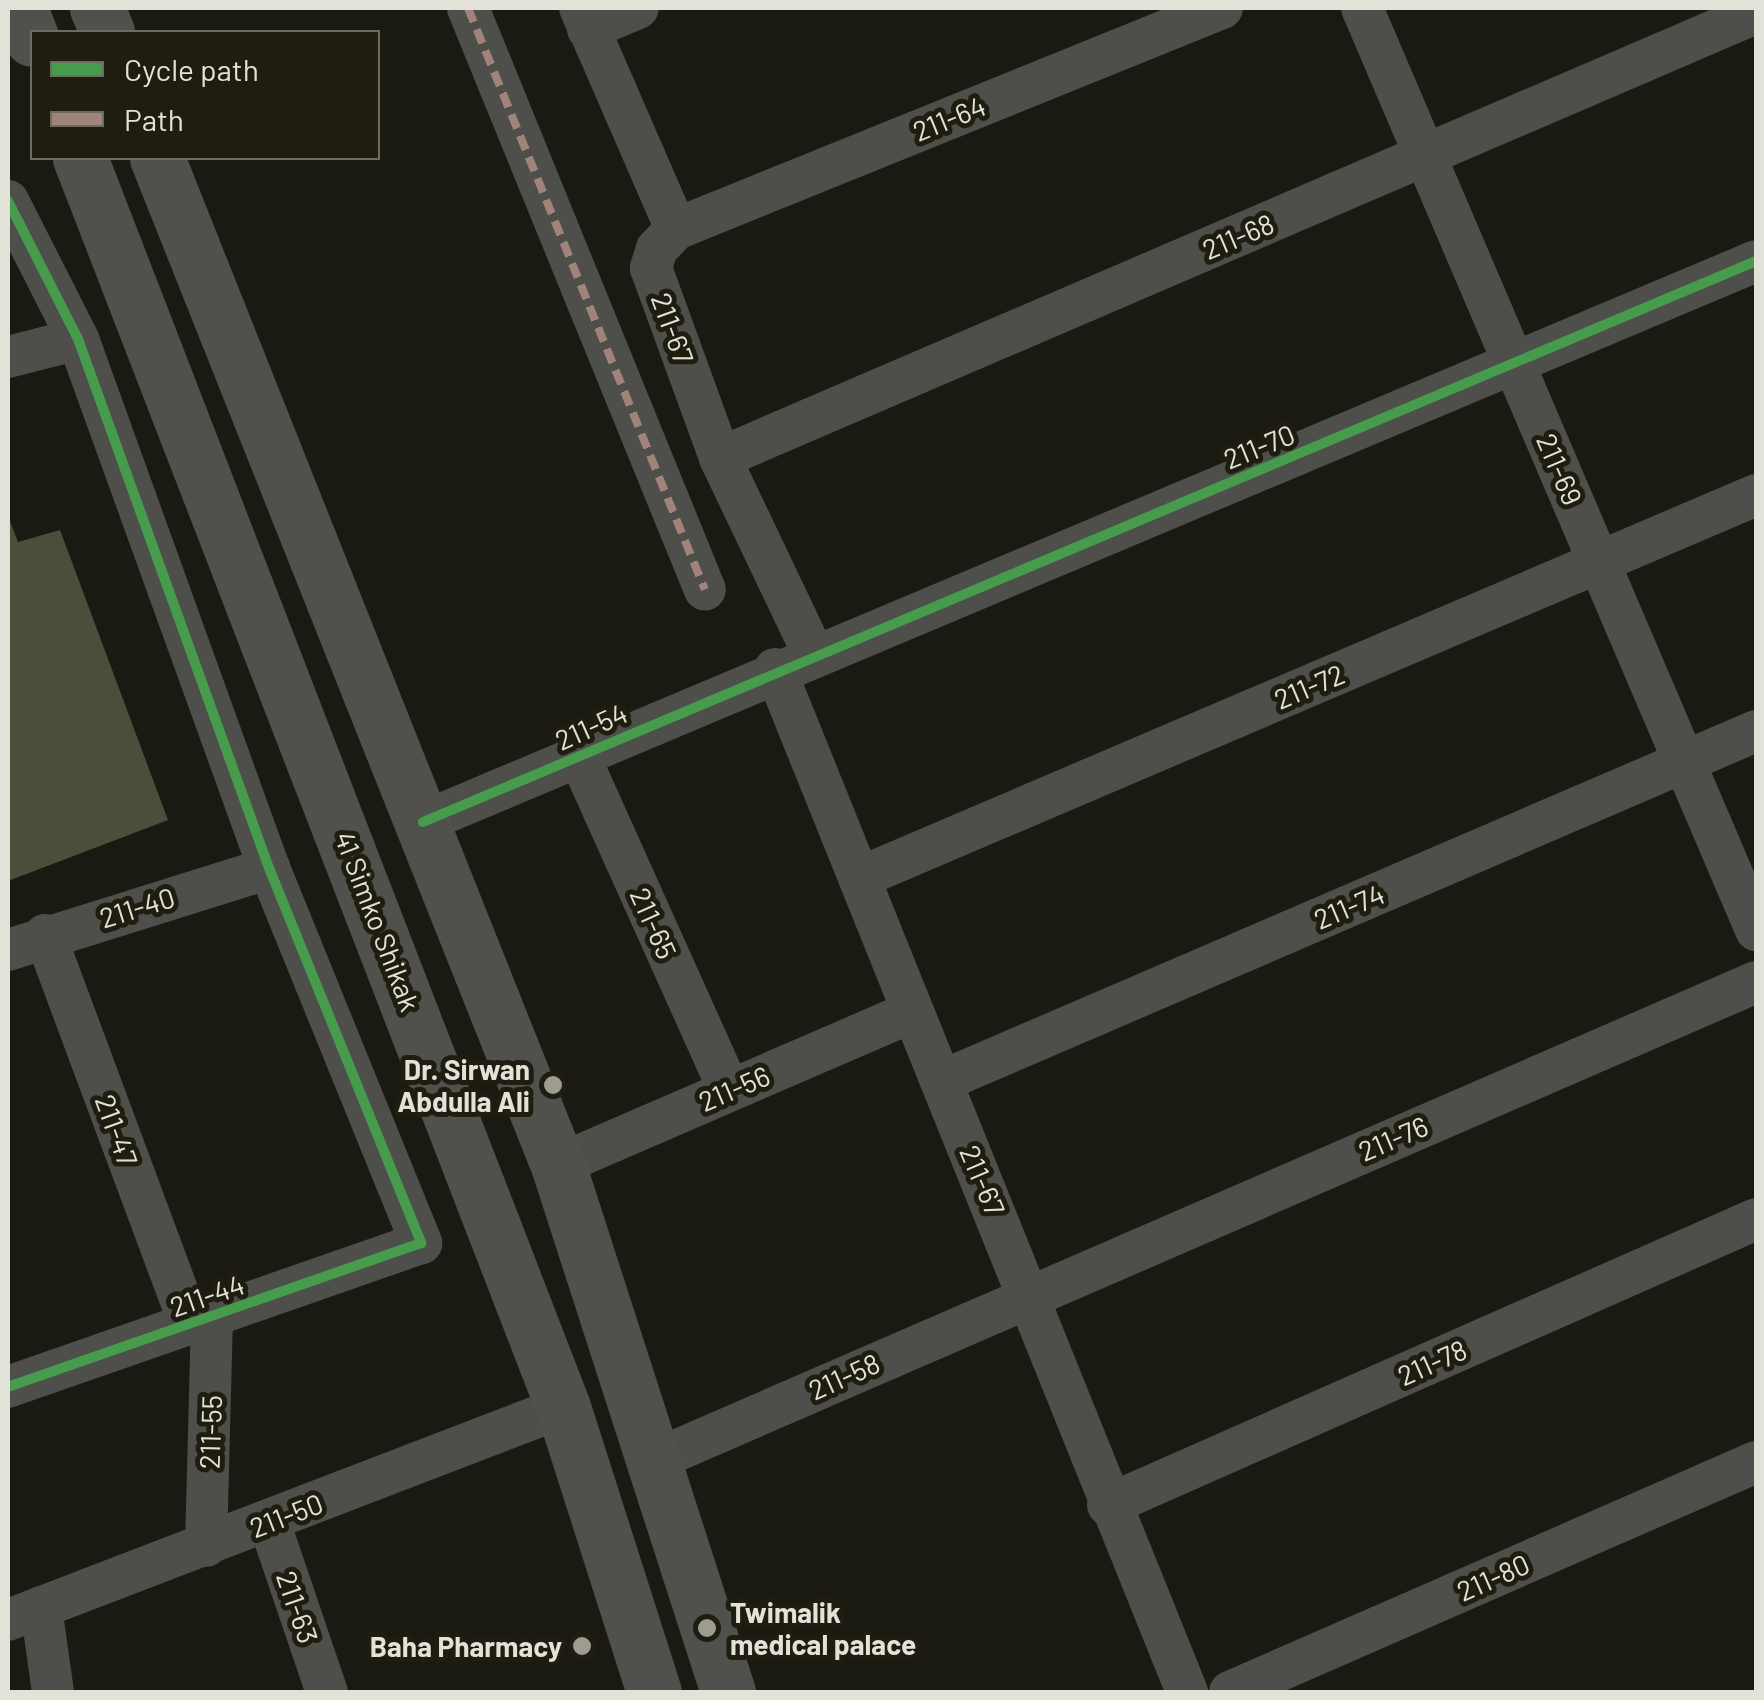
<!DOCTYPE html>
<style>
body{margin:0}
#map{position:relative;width:1764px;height:1700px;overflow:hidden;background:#1a1a12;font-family:Barlow,sans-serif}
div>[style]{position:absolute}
.building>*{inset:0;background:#4d4d3c}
.street>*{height:42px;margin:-21px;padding:0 21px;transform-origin:21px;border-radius:21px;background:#4e4e4a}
.secondary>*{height:55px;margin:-27.5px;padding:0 27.5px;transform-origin:27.5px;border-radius:27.5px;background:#50504c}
.quiet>*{height:8px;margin-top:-4px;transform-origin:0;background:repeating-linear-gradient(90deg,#a18479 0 15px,transparent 0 23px)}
.cycleway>*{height:10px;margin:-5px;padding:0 5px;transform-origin:5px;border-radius:5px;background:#469c4c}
.dots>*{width:28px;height:28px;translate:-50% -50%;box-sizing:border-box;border:5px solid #1e1d0f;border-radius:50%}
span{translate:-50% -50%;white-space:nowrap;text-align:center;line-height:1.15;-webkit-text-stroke:10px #1e1d0f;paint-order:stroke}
.street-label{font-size:28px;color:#e2e2d9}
.poi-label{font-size:28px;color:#e2e2d9;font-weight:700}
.right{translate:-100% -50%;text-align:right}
.left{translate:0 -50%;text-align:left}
.frame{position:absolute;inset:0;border:10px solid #e2e2d9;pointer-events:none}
.legend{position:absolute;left:30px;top:30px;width:350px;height:130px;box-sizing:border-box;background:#1e1d0f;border:2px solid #6c6c60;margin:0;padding:12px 18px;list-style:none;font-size:30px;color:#e2e2d9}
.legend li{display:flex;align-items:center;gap:20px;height:50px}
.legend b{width:50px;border:2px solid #6c6c60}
</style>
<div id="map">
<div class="building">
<i style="clip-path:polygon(8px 516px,18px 542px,60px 530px,168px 820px,8px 881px)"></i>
</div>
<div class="street">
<i style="left:468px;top:8px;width:628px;rotate:67.84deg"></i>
<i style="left:580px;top:8px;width:241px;rotate:66.5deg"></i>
<i style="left:676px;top:229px;width:28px;rotate:134deg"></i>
<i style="left:657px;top:249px;width:20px;rotate:108deg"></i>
<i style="left:651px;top:268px;width:202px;rotate:70deg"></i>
<i style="left:720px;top:458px;width:216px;rotate:64.5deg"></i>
<i style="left:1362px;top:8px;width:1003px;rotate:66.86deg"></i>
<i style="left:588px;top:29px;width:54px;rotate:-22.8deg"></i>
<i style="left:8px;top:201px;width:155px;rotate:63.1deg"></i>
<i style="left:78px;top:339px;width:562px;rotate:70.15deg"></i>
<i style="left:269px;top:868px;width:405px;rotate:67.9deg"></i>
<i style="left:421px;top:1243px;width:437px;rotate:160.8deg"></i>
<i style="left:676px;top:229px;width:589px;rotate:-22.04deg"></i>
<i style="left:8px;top:357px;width:72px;rotate:-14.4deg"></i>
<i style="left:720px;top:458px;width:1128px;rotate:-23.25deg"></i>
<i style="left:775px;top:669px;width:1103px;rotate:68.06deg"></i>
<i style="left:579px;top:756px;width:366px;rotate:65.8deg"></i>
<i style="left:423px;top:822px;width:1446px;rotate:-22.82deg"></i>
<i style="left:861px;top:877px;width:973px;rotate:-23.11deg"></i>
<i style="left:45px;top:935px;width:415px;rotate:69.6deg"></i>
<i style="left:8px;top:950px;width:274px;rotate:-17.4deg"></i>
<i style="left:942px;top:1081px;width:886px;rotate:-23.27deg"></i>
<i style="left:558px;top:1165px;width:383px;rotate:-23.4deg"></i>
<i style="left:657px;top:1459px;width:1198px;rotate:-23.46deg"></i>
<i style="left:1108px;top:1505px;width:708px;rotate:-23.81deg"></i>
<i style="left:269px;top:1522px;width:180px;rotate:71.2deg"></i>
<i style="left:206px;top:1546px;width:228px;rotate:-88.5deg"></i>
<i style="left:41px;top:1607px;width:86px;rotate:82deg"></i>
<i style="left:8px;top:1620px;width:594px;rotate:-21deg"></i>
<i style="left:1230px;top:1692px;width:574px;rotate:-23.62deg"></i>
</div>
<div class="secondary">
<i style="left:20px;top:8px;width:33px;rotate:69deg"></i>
<i style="left:97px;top:8px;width:26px;rotate:67deg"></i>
<i style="left:80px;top:158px;width:1339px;rotate:68.86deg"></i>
<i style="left:563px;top:1407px;width:299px;rotate:72.3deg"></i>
<i style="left:157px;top:158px;width:1084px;rotate:68.29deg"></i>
<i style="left:558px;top:1165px;width:554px;rotate:72.12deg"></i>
</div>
<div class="quiet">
<i style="left:468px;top:8px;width:628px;rotate:67.84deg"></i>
</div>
<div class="cycleway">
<i style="left:8px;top:201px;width:155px;rotate:63.1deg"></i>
<i style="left:78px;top:339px;width:562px;rotate:70.15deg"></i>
<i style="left:269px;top:868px;width:405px;rotate:67.9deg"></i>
<i style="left:421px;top:1243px;width:437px;rotate:160.8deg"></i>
<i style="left:423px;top:822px;width:1446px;rotate:-22.82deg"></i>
</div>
<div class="dots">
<i style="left:553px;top:1085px;background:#9c9c93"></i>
<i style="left:707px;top:1628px;background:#9c9c93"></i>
<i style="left:582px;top:1646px;background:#9c9c93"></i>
</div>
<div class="street-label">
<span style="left:949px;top:118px;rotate:-22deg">211-64</span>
<span style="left:1238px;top:236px;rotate:-23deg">211-68</span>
<span style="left:673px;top:328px;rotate:70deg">211-67</span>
<span style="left:1259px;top:446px;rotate:-22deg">211-70</span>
<span style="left:1560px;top:469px;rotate:67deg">211-69</span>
<span style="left:1309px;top:686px;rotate:-23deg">211-72</span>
<span style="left:591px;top:726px;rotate:-24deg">211-54</span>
<span style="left:1349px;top:906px;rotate:-23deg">211-74</span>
<span style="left:137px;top:907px;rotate:-17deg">211-40</span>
<span style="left:378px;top:921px;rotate:69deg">41 Simko Shikak</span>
<span style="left:654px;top:923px;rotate:66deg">211-65</span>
<span style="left:734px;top:1088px;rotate:-23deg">211-56</span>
<span style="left:117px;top:1130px;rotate:70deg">211-47</span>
<span style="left:1393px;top:1138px;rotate:-23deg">211-76</span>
<span style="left:983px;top:1180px;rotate:67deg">211-67</span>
<span style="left:207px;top:1295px;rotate:-19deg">211-44</span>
<span style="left:1432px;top:1362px;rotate:-24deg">211-78</span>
<span style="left:844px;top:1376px;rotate:-24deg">211-58</span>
<span style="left:210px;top:1432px;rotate:-88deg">211-55</span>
<span style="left:286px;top:1515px;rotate:-21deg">211-50</span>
<span style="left:1493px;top:1577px;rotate:-24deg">211-80</span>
<span style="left:298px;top:1607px;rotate:71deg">211-63</span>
</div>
<div class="poi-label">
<span class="right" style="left:530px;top:1085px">Dr. Sirwan<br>Abdulla Ali</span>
<span class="left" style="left:730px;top:1628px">Twimalik<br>medical palace</span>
<span class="right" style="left:562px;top:1646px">Baha Pharmacy</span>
</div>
<div class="frame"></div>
<ul class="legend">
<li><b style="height:12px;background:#469c4c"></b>Cycle path</li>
<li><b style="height:12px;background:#a18479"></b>Path</li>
</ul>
</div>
